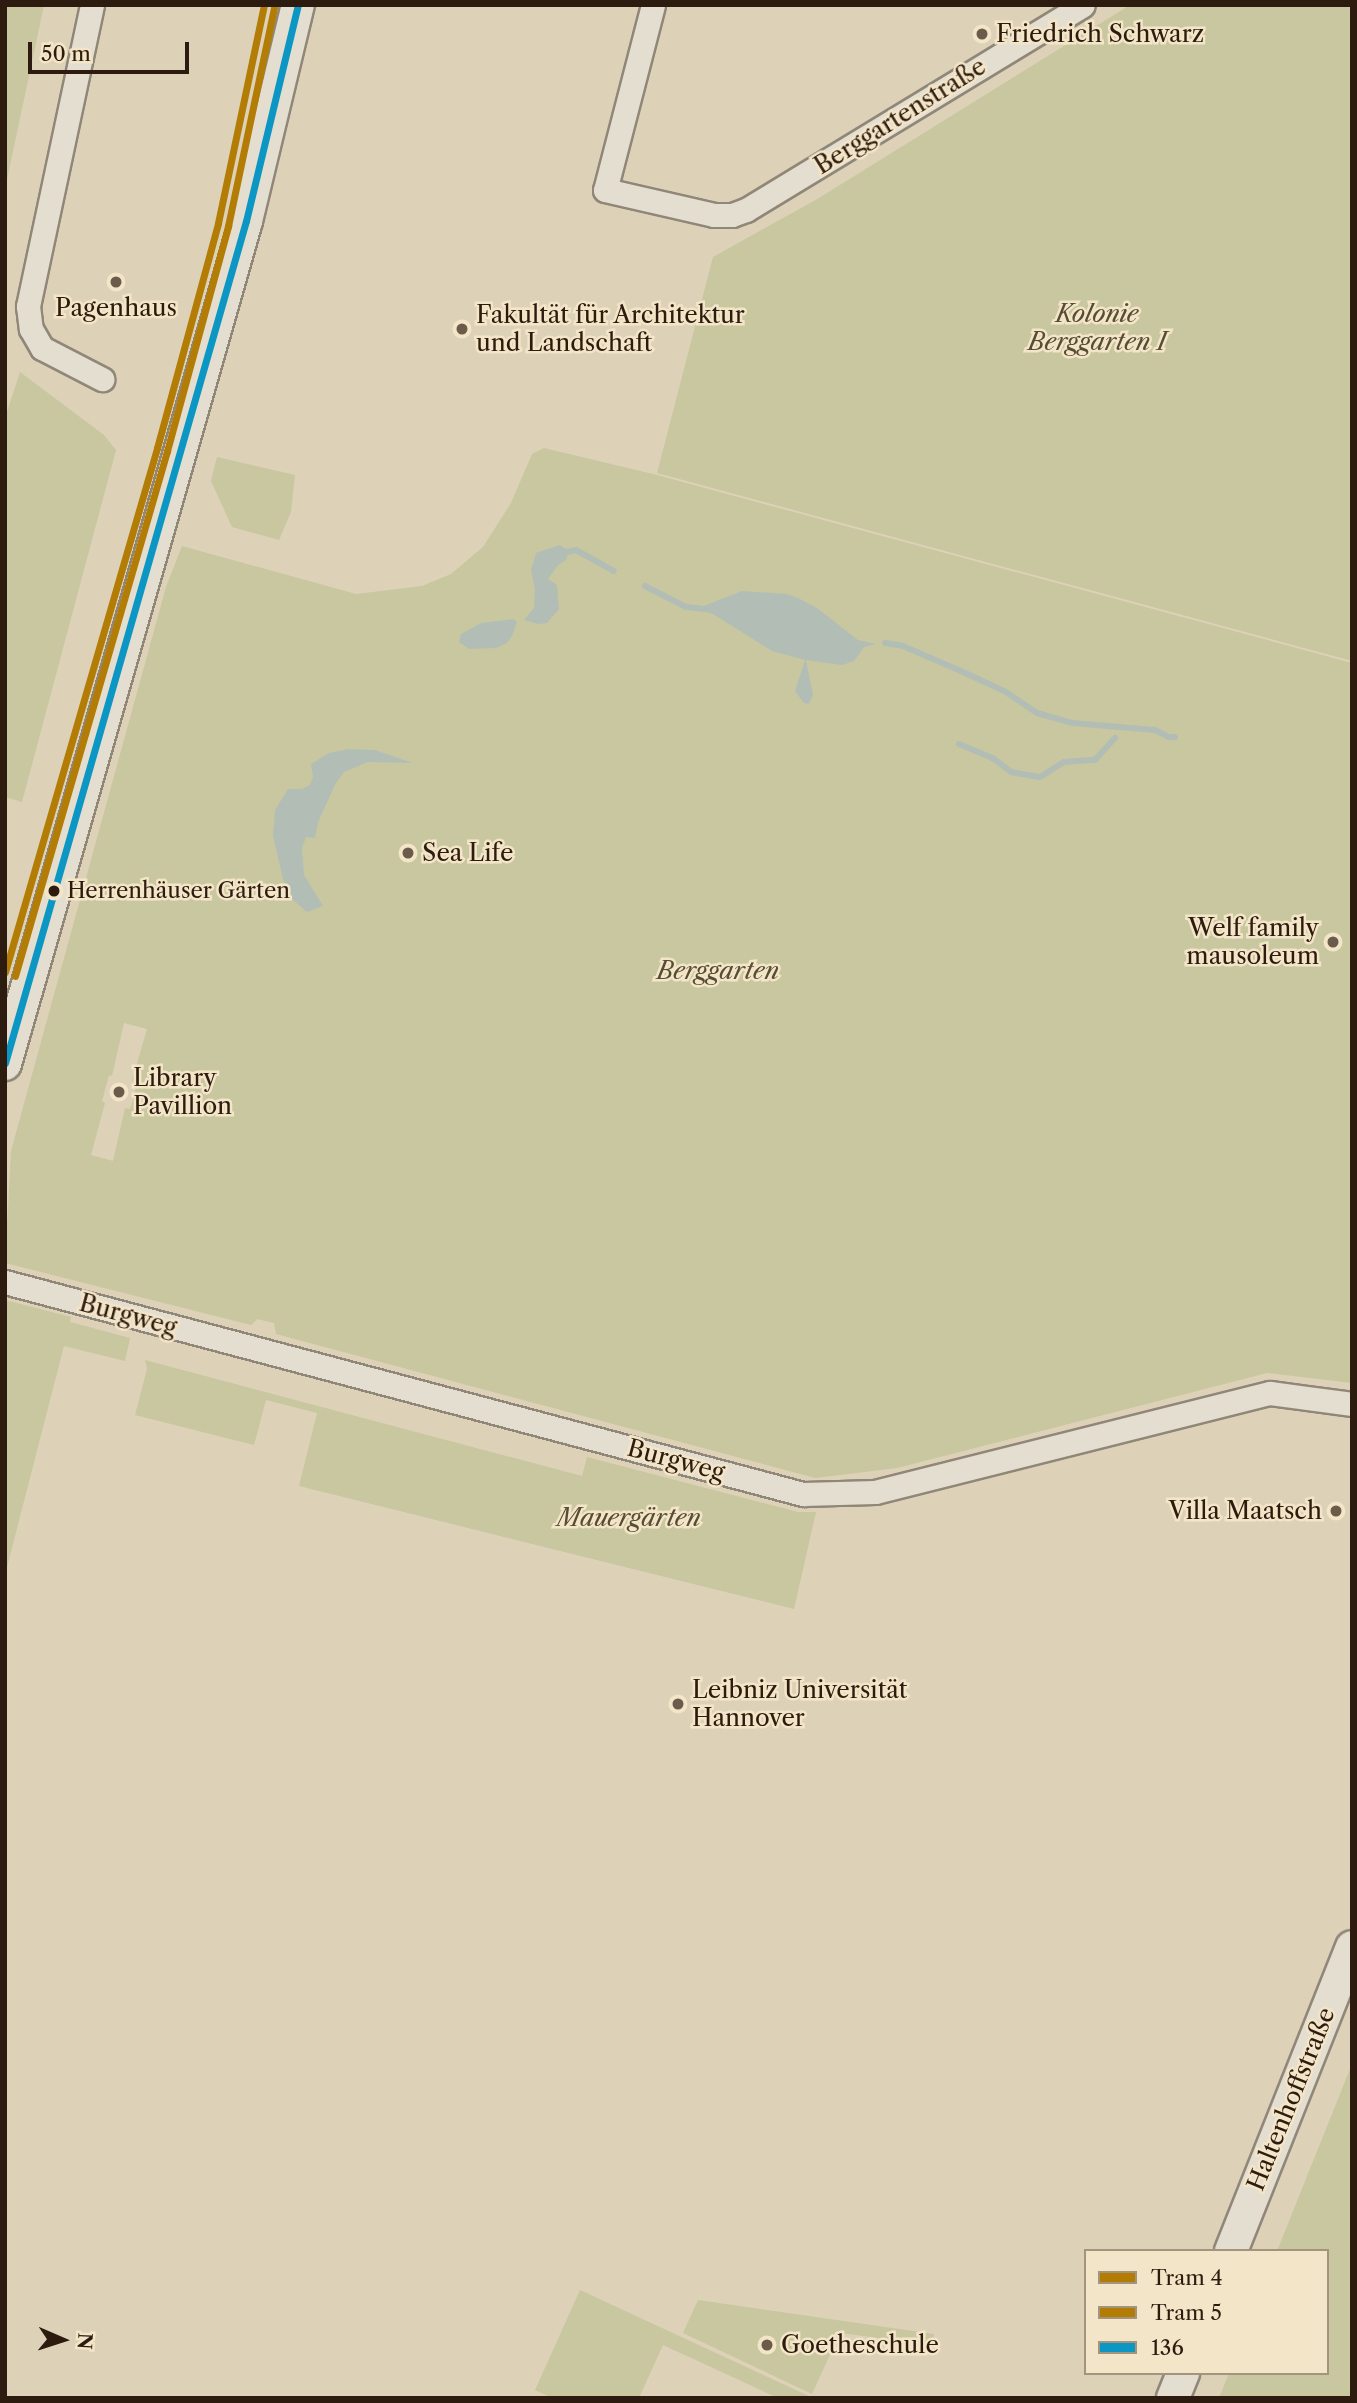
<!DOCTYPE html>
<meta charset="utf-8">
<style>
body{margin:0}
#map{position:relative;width:1357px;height:2403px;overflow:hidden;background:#ddd1b8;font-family:"Libre Caslon Text",serif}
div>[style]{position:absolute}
.green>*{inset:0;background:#c8c79f}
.water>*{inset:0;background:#b2beb5}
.stream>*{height:6px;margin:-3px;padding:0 3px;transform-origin:3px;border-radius:3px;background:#b2beb5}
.roads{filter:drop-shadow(2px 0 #908778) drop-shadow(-2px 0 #908778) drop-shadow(0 2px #908778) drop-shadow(0 -2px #908778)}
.street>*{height:23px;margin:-11.5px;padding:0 11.5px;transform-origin:11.5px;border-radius:11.5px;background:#e4ded1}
.secondary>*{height:32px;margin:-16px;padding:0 16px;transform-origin:16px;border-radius:16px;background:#e4ded1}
.bus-1>*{height:7px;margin:-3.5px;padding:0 3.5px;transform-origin:3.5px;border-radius:3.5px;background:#0c96c3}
.tram-1>*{height:7px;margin:-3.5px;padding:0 3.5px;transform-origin:3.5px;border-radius:3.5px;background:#b27c05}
.tram-2>*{height:7px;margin:-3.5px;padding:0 3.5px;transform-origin:3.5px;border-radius:3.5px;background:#b27c05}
.dots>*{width:19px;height:19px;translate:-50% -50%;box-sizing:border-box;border:4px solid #f3e5c7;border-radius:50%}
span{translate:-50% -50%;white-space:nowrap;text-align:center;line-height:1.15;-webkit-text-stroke:5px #f3e5c7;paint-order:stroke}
.bus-label{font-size:22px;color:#2e1b0f}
.left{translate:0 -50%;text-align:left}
.poi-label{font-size:24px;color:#2e1b0f}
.right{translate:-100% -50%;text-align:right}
.street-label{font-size:24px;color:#2e1b0f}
.park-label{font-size:24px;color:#574c34;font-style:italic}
.frame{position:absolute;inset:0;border:7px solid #2e1b0f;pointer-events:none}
.legend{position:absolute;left:1084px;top:2249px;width:245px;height:126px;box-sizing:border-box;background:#f3e5c7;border:2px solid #a4947d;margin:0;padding:9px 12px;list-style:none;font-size:21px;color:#2e1b0f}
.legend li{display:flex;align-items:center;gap:14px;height:35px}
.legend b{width:35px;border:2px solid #a4947d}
.north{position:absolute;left:28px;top:2305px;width:70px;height:70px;-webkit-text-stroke:5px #f3e5c7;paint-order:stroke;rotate:93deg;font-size:19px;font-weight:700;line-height:28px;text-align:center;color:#2e1b0f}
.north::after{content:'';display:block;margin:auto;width:24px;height:32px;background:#2e1b0f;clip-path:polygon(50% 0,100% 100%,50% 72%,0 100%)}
.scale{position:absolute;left:28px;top:42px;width:161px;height:32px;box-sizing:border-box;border:4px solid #2e1b0f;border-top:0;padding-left:9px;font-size:21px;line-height:24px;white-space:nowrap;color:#2e1b0f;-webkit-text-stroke:5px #f3e5c7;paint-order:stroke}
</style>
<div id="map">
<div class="green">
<i style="clip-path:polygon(5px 5px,44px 5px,5px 189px)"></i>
<i style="clip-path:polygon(1130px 5px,1352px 5px,1352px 661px,657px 473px,713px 257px,819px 198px)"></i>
<i style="clip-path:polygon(20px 372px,104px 435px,116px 450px,22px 802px,5px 797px,5px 418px)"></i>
<i style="clip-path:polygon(evenodd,544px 448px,657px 475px,1352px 663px,1352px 1383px,1267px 1373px,897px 1468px,815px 1478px,276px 1334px,274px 1323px,257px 1319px,251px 1325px,5px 1263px,11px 1151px,166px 587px,182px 546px,356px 594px,422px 586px,451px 574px,483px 547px,511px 503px,532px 454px,544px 448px,124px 1023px,147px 1029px,132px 1081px,137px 1083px,134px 1096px,130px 1109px,125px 1108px,113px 1161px,91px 1155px,105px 1103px,102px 1101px,109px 1075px,112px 1076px,124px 1023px)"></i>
<i style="clip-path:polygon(217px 457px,295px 475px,291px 512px,279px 540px,232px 527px,211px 481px)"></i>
<i style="clip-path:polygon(5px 1300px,71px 1317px,70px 1322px,130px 1338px,125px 1361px,64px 1346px,5px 1575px)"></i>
<i style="clip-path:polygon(145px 1360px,582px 1476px,587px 1457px,798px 1512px,816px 1512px,794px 1609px,299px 1486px,317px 1413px,266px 1400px,254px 1445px,135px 1415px,147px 1369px)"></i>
<i style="clip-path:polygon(1352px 2064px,1352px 2398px,1219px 2398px,1229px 2373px,1327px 2373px,1327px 2251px,1277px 2251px)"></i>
<i style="clip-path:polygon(580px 2290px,813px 2398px,778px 2398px,663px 2345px,639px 2398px,552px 2398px,535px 2390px)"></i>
<i style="clip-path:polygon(698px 2300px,934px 2334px,933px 2345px,840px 2333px,812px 2394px,683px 2333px)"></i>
</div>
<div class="water">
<i style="clip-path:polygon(560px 545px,569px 551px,566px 560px,558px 565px,548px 579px,557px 585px,559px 609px,547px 623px,538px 624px,524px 620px,534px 608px,535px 590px,531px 570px,536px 553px)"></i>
<i style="clip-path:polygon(742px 591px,787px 594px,798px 598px,817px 608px,858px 640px,876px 644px,864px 647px,854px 661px,842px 665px,806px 660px,813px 695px,809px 704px,804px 703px,795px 691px,805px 660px,772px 651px,713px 614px,696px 609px)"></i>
<i style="clip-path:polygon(513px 619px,517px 622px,512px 636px,507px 643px,496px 648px,469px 649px,459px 642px,461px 634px,481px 623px)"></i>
<i style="clip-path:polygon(348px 749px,375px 750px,413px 763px,368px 762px,344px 772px,336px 783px,318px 822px,315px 838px,306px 837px,302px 848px,304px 875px,323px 906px,307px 912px,292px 899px,283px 879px,273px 836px,275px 810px,288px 789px,302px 789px,310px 785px,313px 777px,311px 764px,329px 753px)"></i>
</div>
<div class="stream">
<i style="left:562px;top:553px;width:14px;rotate:-12deg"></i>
<i style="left:576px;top:550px;width:43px;rotate:28.9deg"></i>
<i style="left:645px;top:586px;width:46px;rotate:27.1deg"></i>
<i style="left:686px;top:607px;width:18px;rotate:6deg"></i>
<i style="left:885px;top:643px;width:18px;rotate:9deg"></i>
<i style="left:903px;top:646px;width:63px;rotate:23.3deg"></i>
<i style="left:961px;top:671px;width:50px;rotate:25deg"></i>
<i style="left:1006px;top:692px;width:37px;rotate:34deg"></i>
<i style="left:1037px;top:713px;width:37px;rotate:16deg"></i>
<i style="left:1073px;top:723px;width:82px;rotate:4.9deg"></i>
<i style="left:1155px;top:730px;width:16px;rotate:27deg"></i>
<i style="left:1169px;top:737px;width:6px"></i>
<i style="left:959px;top:744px;width:38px;rotate:23deg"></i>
<i style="left:994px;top:759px;width:21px;rotate:37deg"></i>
<i style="left:1011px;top:772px;width:29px;rotate:10deg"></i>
<i style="left:1040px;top:777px;width:28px;rotate:-32deg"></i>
<i style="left:1064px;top:762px;width:31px;rotate:-4deg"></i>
<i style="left:1095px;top:760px;width:30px;rotate:-48deg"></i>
</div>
<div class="roads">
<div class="street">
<i style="left:92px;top:5px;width:308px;rotate:102deg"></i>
<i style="left:28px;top:306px;width:23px;rotate:83deg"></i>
<i style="left:31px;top:329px;width:22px;rotate:60deg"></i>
<i style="left:42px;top:348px;width:68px;rotate:27.3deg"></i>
<i style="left:653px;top:5px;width:191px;rotate:104.5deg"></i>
<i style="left:605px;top:190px;width:112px;rotate:12.9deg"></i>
<i style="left:714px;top:215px;width:18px"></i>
<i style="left:732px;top:215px;width:15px;rotate:-20deg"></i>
<i style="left:746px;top:210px;width:394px;rotate:-31.3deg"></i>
<i style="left:5px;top:1282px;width:826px;rotate:14.88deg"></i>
<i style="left:803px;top:1494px;width:72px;rotate:-1.6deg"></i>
<i style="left:875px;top:1492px;width:407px;rotate:-14.1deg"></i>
<i style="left:1270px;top:1393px;width:83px;rotate:7.6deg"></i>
</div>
<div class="secondary">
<i style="left:5px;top:1064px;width:877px;rotate:-74.05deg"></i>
<i style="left:246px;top:221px;width:222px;rotate:-76.5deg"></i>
<i style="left:1231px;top:2251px;width:327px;rotate:-68.3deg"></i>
<i style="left:1173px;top:2398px;width:27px;rotate:-68deg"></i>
</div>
</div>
<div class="bus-1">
<i style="left:5px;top:1063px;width:876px;rotate:-74.03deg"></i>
<i style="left:246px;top:221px;width:222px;rotate:-76.5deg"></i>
</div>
<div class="tram-1">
<i style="left:5px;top:972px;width:546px;rotate:-73.82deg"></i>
<i style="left:157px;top:448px;width:233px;rotate:-74.8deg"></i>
<i style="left:218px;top:223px;width:223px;rotate:-78.1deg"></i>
</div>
<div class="tram-2">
<i style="left:15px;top:976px;width:547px;rotate:-73.85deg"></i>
<i style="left:167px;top:451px;width:233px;rotate:-74.8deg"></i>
<i style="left:228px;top:226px;width:224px;rotate:-78.1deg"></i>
</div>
<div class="dots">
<i style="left:982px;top:34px;background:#6b5b4a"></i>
<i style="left:116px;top:282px;background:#6b5b4a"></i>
<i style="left:462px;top:329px;background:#6b5b4a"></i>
<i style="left:408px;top:853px;background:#6b5b4a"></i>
<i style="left:54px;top:891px;background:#2e1b0f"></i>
<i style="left:1333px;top:942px;background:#6b5b4a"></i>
<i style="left:119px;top:1092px;background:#6b5b4a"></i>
<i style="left:1336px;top:1511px;background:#6b5b4a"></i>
<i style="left:678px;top:1704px;background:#6b5b4a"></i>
<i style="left:767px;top:2345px;background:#6b5b4a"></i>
</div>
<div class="bus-label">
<span class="left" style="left:67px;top:891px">Herrenhäuser Gärten</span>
</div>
<div class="poi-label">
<span class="left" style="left:996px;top:34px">Friedrich Schwarz</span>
<span style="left:116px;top:308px">Pagenhaus</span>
<span class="left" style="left:476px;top:329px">Fakultät für Architektur<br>und Landschaft</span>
<span class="left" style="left:422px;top:853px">Sea Life</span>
<span class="right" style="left:1319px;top:942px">Welf family<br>mausoleum</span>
<span class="left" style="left:133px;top:1092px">Library<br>Pavillion</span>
<span class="right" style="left:1322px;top:1511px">Villa Maatsch</span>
<span class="left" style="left:692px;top:1704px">Leibniz Universität<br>Hannover</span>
<span class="left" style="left:781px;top:2345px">Goetheschule</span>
</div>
<div class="street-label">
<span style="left:900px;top:116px;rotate:-32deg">Berggartenstraße</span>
<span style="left:128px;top:1315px;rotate:15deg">Burgweg</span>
<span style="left:676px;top:1460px;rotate:15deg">Burgweg</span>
<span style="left:1291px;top:2099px;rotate:-68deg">Haltenhoffstraße</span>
</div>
<div class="park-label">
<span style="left:1097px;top:328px">Kolonie<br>Berggarten I</span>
<span style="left:718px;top:971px">Berggarten</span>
<span style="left:629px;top:1518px">Mauergärten</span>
</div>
<div class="frame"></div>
<ul class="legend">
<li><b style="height:9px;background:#b27c05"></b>Tram 4</li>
<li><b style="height:9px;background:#b27c05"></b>Tram 5</li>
<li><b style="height:9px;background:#0c96c3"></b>136</li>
</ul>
<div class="north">N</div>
<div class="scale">50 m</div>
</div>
